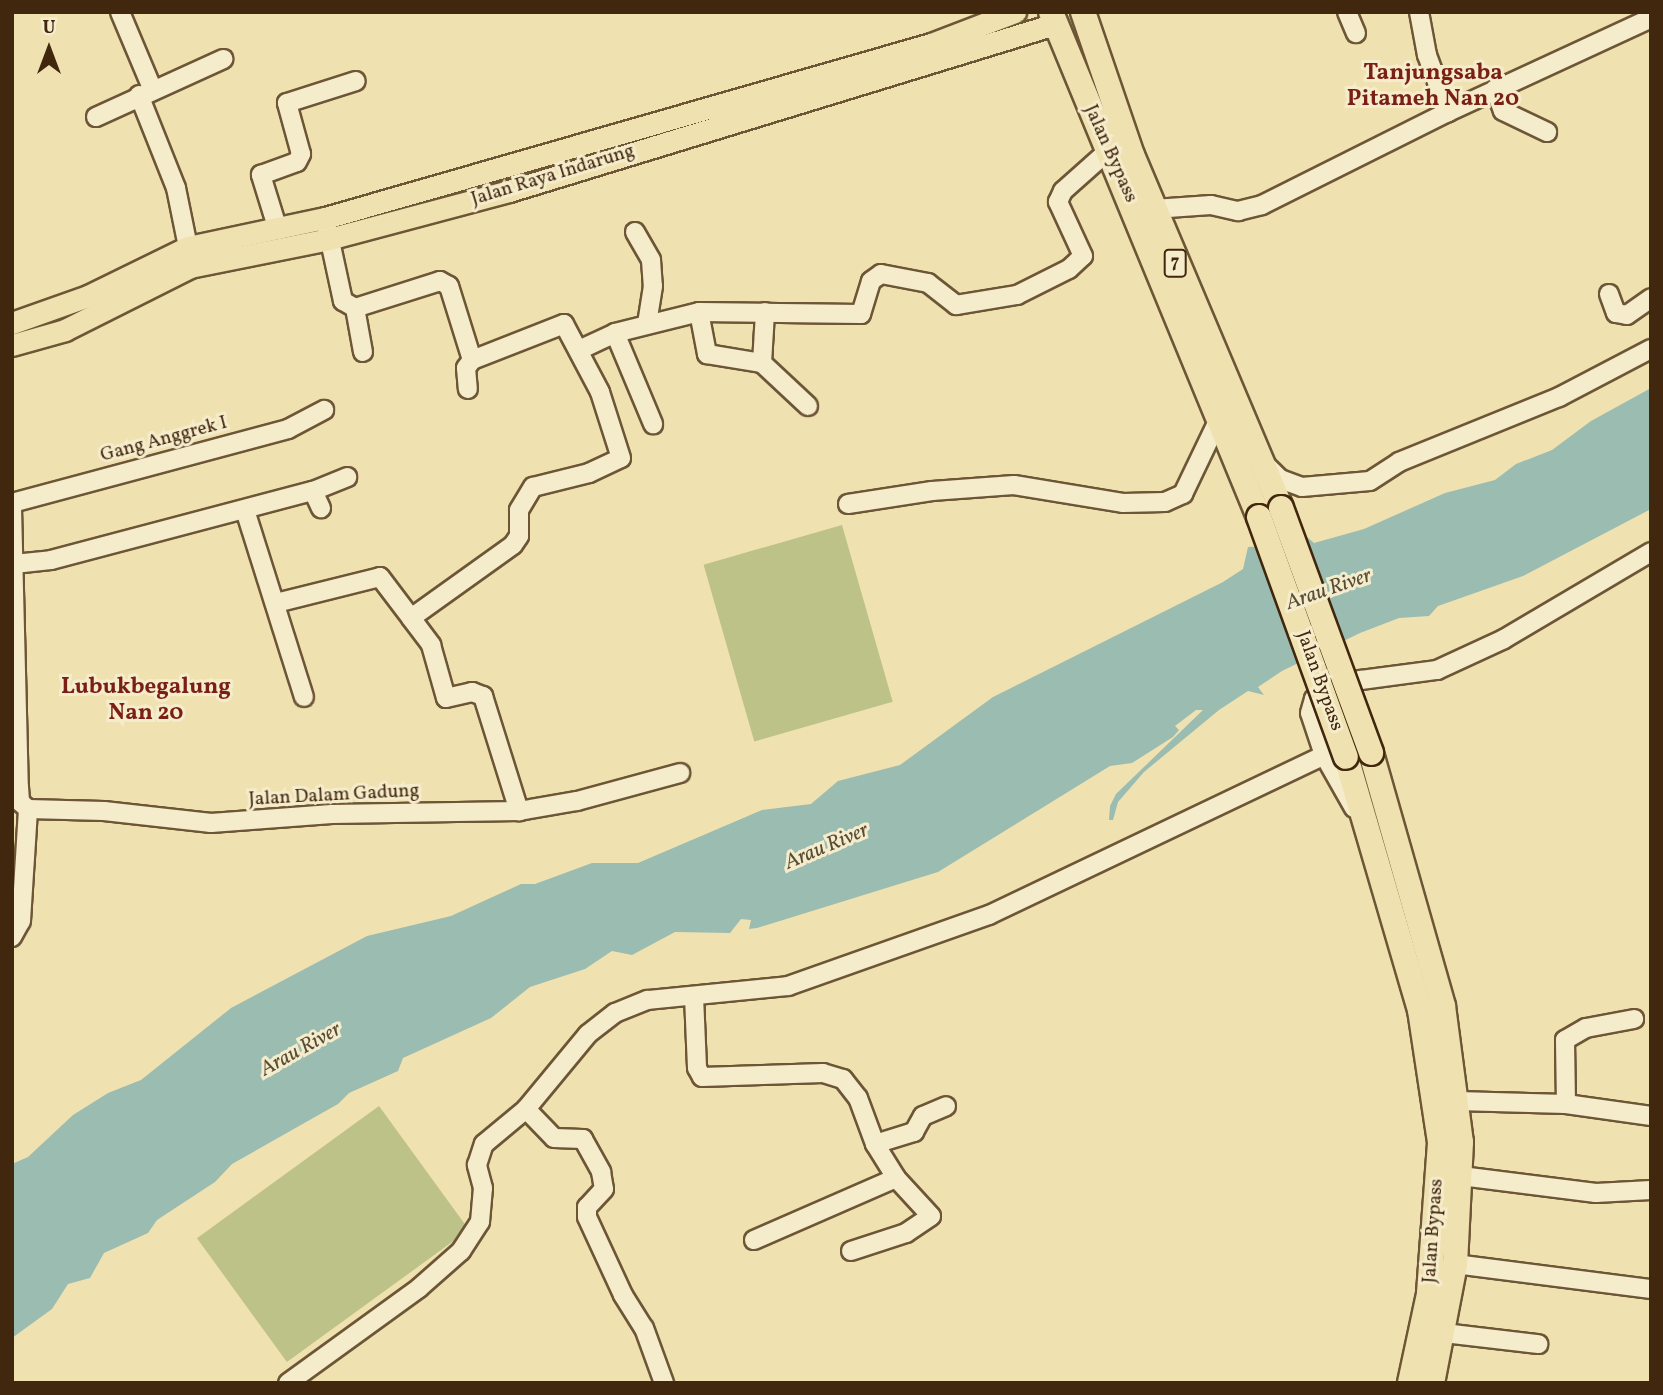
<!DOCTYPE html>
<style>
body{margin:0}
#map{position:relative;width:1663px;height:1395px;overflow:hidden;background:#f0e1b0;font-family:Vollkorn,serif}
div>[style]{position:absolute}
.green>*{inset:0;background:#bdc288;transform-origin:0 0}
.water>*{inset:0;background:#9bbcb1}
.roads{filter:drop-shadow(2px 0 #6d5636) drop-shadow(-2px 0 #6d5636) drop-shadow(0 2px #6d5636) drop-shadow(0 -2px #6d5636)}
.minor>*{height:18px;margin:-9px;padding:0 9px;transform-origin:9px;border-radius:9px;background:#f5eccc}
.major>*{height:21px;margin:-10.5px;padding:0 10.5px;transform-origin:10.5px;border-radius:10.5px;background:#f0e1b0}
.highway>*{height:24px;margin:-12px;padding:0 12px;transform-origin:12px;border-radius:12px;background:#f0e1b0}
.bridges{filter:drop-shadow(2px 0 #41270e) drop-shadow(-2px 0 #41270e) drop-shadow(0 2px #41270e) drop-shadow(0 -2px #41270e)}
.highway-bridge>*{height:24px;margin:-12px;padding:0 12px;transform-origin:12px;border-radius:12px;background:#f0e1b0}
span{translate:-50% -50%;white-space:nowrap;text-align:center;line-height:1.15;-webkit-text-stroke:6px #f5eccc;paint-order:stroke}
.shield-label span{padding:2px 5px;background:#f5eccc;border:2px solid;border-radius:5px;-webkit-text-stroke-width:0}
.shield-label{font-size:18px;color:#41270e;font-weight:700}
.street-label{font-size:19px;color:#41270e}
.water-label{font-size:21px;color:#584c37;font-style:italic}
.quarter-label{font-size:23px;color:#7a1f14;font-weight:700}
.frame{position:absolute;inset:0;border:14px solid #41270e;pointer-events:none}
.north{position:absolute;left:14px;top:14px;width:70px;height:70px;-webkit-text-stroke:5px #f5eccc;paint-order:stroke;rotate:0deg;font-size:19px;font-weight:700;line-height:28px;text-align:center;color:#41270e}
.north::after{content:'';display:block;margin:auto;width:24px;height:32px;background:#41270e;clip-path:polygon(50% 0,100% 100%,50% 72%,0 100%)}
</style>
<div id="map">
<div class="green">
<i style="left:842px;top:525px;width:184px;height:144px;rotate:74deg"></i>
<i style="left:379px;top:1106px;width:153px;height:225px;rotate:54deg"></i>
</div>
<div class="water">
<i style="clip-path:polygon(1651px 388px,1651px 509px,1523px 576px,1438px 606px,1429px 616px,1399px 618px,1360px 633px,1282px 671px,1258px 687px,1264px 695px,1248px 691px,1219px 710px,1144px 772px,1118px 802px,1113px 820px,1109px 820px,1110px 806px,1116px 794px,1203px 710px,1196px 710px,1175px 726px,1179px 730px,1173px 737px,1132px 763px,1110px 766px,938px 872px,757px 928px,749px 929px,751px 920px,741px 919px,730px 933px,675px 932px,632px 955px,612px 951px,585px 969px,530px 987px,491px 1018px,403px 1058px,398px 1071px,349px 1093px,338px 1104px,232px 1164px,215px 1182px,157px 1220px,148px 1233px,104px 1253px,90px 1278px,68px 1284px,52px 1309px,12px 1338px,12px 1164px,28px 1157px,73px 1115px,108px 1093px,141px 1080px,231px 1008px,367px 936px,451px 916px,521px 884px,535px 884px,592px 863px,638px 863px,762px 810px,811px 804px,838px 781px,900px 765px,993px 697px,1223px 582px,1243px 569px,1248px 547px,1302px 544px,1307px 537px,1314px 543px,1364px 529px,1445px 493px,1495px 480px,1516px 464px,1552px 450px,1591px 421px)"></i>
</div>
<div class="roads">
<div class="minor">
<i style="left:120px;top:12px;width:82px;rotate:67.2deg"></i>
<i style="left:1347px;top:12px;width:23px;rotate:67deg"></i>
<i style="left:1419px;top:12px;width:44px;rotate:79.5deg"></i>
<i style="left:1427px;top:55px;width:61px;rotate:69.8deg"></i>
<i style="left:1495px;top:89px;width:23px;rotate:70deg"></i>
<i style="left:1503px;top:111px;width:49px;rotate:25.5deg"></i>
<i style="left:139px;top:95px;width:100px;rotate:68.3deg"></i>
<i style="left:176px;top:188px;width:60px;rotate:78.5deg"></i>
<i style="left:96px;top:117px;width:140px;rotate:-24.5deg"></i>
<i style="left:1154px;top:209px;width:57px;rotate:-4deg"></i>
<i style="left:1211px;top:205px;width:28px;rotate:13deg"></i>
<i style="left:1238px;top:211px;width:25px;rotate:-14deg"></i>
<i style="left:1262px;top:205px;width:208px;rotate:-26.6deg"></i>
<i style="left:1448px;top:112px;width:224px;rotate:-24.8deg"></i>
<i style="left:327px;top:227px;width:76px;rotate:77.8deg"></i>
<i style="left:343px;top:301px;width:14px;rotate:30deg"></i>
<i style="left:278px;top:230px;width:58px;rotate:-107.2deg"></i>
<i style="left:261px;top:175px;width:38px;rotate:-20deg"></i>
<i style="left:297px;top:162px;width:9px;rotate:-63deg"></i>
<i style="left:301px;top:154px;width:53px;rotate:-105.4deg"></i>
<i style="left:287px;top:103px;width:72px;rotate:-17.7deg"></i>
<i style="left:635px;top:232px;width:32px;rotate:60deg"></i>
<i style="left:651px;top:260px;width:26px;rotate:86deg"></i>
<i style="left:653px;top:286px;width:37px;rotate:99deg"></i>
<i style="left:1609px;top:294px;width:20px;rotate:70deg"></i>
<i style="left:1616px;top:313px;width:11px;rotate:10deg"></i>
<i style="left:1627px;top:315px;width:29px;rotate:-35deg"></i>
<i style="left:699px;top:312px;width:43px;rotate:79.2deg"></i>
<i style="left:707px;top:354px;width:56px;rotate:9.3deg"></i>
<i style="left:762px;top:363px;width:63px;rotate:43.1deg"></i>
<i style="left:615px;top:333px;width:99px;rotate:67.3deg"></i>
<i style="left:579px;top:350px;width:40px;rotate:-25deg"></i>
<i style="left:615px;top:333px;width:87px;rotate:-14deg"></i>
<i style="left:699px;top:312px;width:162px;rotate:0.7deg"></i>
<i style="left:861px;top:314px;width:34px;rotate:-73deg"></i>
<i style="left:871px;top:281px;width:12px;rotate:-35deg"></i>
<i style="left:881px;top:274px;width:48px;rotate:10.8deg"></i>
<i style="left:928px;top:283px;width:36px;rotate:38deg"></i>
<i style="left:956px;top:305px;width:62px;rotate:-9.3deg"></i>
<i style="left:1017px;top:295px;width:58px;rotate:-26.6deg"></i>
<i style="left:1069px;top:269px;width:19px;rotate:-43deg"></i>
<i style="left:1083px;top:256px;width:60px;rotate:-114.8deg"></i>
<i style="left:1058px;top:202px;width:12px;rotate:-66deg"></i>
<i style="left:1063px;top:191px;width:59px;rotate:-41.6deg"></i>
<i style="left:363px;top:352px;width:45px;rotate:-100.3deg"></i>
<i style="left:355px;top:308px;width:89px;rotate:-17.6deg"></i>
<i style="left:440px;top:281px;width:10px;rotate:29deg"></i>
<i style="left:449px;top:286px;width:77px;rotate:72.7deg"></i>
<i style="left:762px;top:363px;width:51px;rotate:-86.6deg"></i>
<i style="left:1267px;top:466px;width:18px;rotate:45deg"></i>
<i style="left:1280px;top:479px;width:23px;rotate:20deg"></i>
<i style="left:1302px;top:487px;width:68px;rotate:-5deg"></i>
<i style="left:1370px;top:481px;width:35px;rotate:-33deg"></i>
<i style="left:1399px;top:462px;width:173px;rotate:-22.1deg"></i>
<i style="left:1559px;top:397px;width:104px;rotate:-27.6deg"></i>
<i style="left:313px;top:491px;width:37px;rotate:-22deg"></i>
<i style="left:12px;top:503px;width:286px;rotate:-15deg"></i>
<i style="left:288px;top:429px;width:41px;rotate:-27.8deg"></i>
<i style="left:848px;top:504px;width:85px;rotate:-8.8deg"></i>
<i style="left:932px;top:491px;width:82px;rotate:-4.2deg"></i>
<i style="left:1014px;top:485px;width:110px;rotate:9.4deg"></i>
<i style="left:1123px;top:503px;width:42px;rotate:-1.4deg"></i>
<i style="left:1165px;top:502px;width:20px;rotate:-24deg"></i>
<i style="left:1183px;top:494px;width:81px;rotate:-64.4deg"></i>
<i style="left:12px;top:508px;width:279px;rotate:88.6deg"></i>
<i style="left:19px;top:787px;width:15px;rotate:86deg"></i>
<i style="left:20px;top:802px;width:11px;rotate:41deg"></i>
<i style="left:28px;top:809px;width:76px;rotate:1.5deg"></i>
<i style="left:104px;top:811px;width:108px;rotate:6.4deg"></i>
<i style="left:211px;top:823px;width:121px;rotate:-4.3deg"></i>
<i style="left:332px;top:814px;width:187px;rotate:-0.9deg"></i>
<i style="left:519px;top:811px;width:59px;rotate:-9.8deg"></i>
<i style="left:577px;top:801px;width:107px;rotate:-15.2deg"></i>
<i style="left:245px;top:510px;width:196px;rotate:72.5deg"></i>
<i style="left:14px;top:564px;width:37px;rotate:-6deg"></i>
<i style="left:51px;top:560px;width:271px;rotate:-14.8deg"></i>
<i style="left:313px;top:491px;width:19px;rotate:65deg"></i>
<i style="left:276px;top:603px;width:107px;rotate:-14deg"></i>
<i style="left:380px;top:577px;width:51px;rotate:52.9deg"></i>
<i style="left:411px;top:618px;width:125px;rotate:-35.6deg"></i>
<i style="left:513px;top:545px;width:11px;rotate:-56deg"></i>
<i style="left:519px;top:536px;width:26px;rotate:-90deg"></i>
<i style="left:519px;top:510px;width:27px;rotate:-59deg"></i>
<i style="left:533px;top:487px;width:58px;rotate:-14deg"></i>
<i style="left:589px;top:473px;width:35px;rotate:-25deg"></i>
<i style="left:621px;top:458px;width:69px;rotate:-107.7deg"></i>
<i style="left:600px;top:392px;width:77px;rotate:-117.9deg"></i>
<i style="left:564px;top:324px;width:99px;rotate:158.6deg"></i>
<i style="left:472px;top:360px;width:10px;rotate:127deg"></i>
<i style="left:466px;top:368px;width:21px;rotate:85deg"></i>
<i style="left:411px;top:618px;width:34px;rotate:53deg"></i>
<i style="left:431px;top:645px;width:55px;rotate:74.2deg"></i>
<i style="left:446px;top:698px;width:27px;rotate:-13deg"></i>
<i style="left:472px;top:692px;width:12px;rotate:20deg"></i>
<i style="left:483px;top:696px;width:121px;rotate:72.6deg"></i>
<i style="left:1324px;top:755px;width:44px;rotate:-108.4deg"></i>
<i style="left:1310px;top:713px;width:15px;rotate:-74deg"></i>
<i style="left:1314px;top:699px;width:23px;rotate:-31deg"></i>
<i style="left:1334px;top:687px;width:28px;rotate:-15deg"></i>
<i style="left:1361px;top:680px;width:77px;rotate:-7.5deg"></i>
<i style="left:1437px;top:670px;width:74px;rotate:-24.8deg"></i>
<i style="left:1504px;top:639px;width:171px;rotate:-30.6deg"></i>
<i style="left:12px;top:937px;width:18px;rotate:-61deg"></i>
<i style="left:21px;top:921px;width:112px;rotate:-86.4deg"></i>
<i style="left:694px;top:996px;width:72px;rotate:87.6deg"></i>
<i style="left:697px;top:1068px;width:10px;rotate:61deg"></i>
<i style="left:702px;top:1077px;width:121px;rotate:-1.9deg"></i>
<i style="left:823px;top:1073px;width:21px;rotate:17deg"></i>
<i style="left:843px;top:1079px;width:24px;rotate:52deg"></i>
<i style="left:858px;top:1098px;width:49px;rotate:69.7deg"></i>
<i style="left:875px;top:1144px;width:40px;rotate:58deg"></i>
<i style="left:896px;top:1178px;width:155px;rotate:156.4deg"></i>
<i style="left:1457px;top:1101px;width:109px;rotate:1.6deg"></i>
<i style="left:1566px;top:1104px;width:86px;rotate:8deg"></i>
<i style="left:1566px;top:1104px;width:64px;rotate:-90.9deg"></i>
<i style="left:1565px;top:1040px;width:24px;rotate:-30deg"></i>
<i style="left:1586px;top:1028px;width:49px;rotate:-10.6deg"></i>
<i style="left:526px;top:1109px;width:40px;rotate:46deg"></i>
<i style="left:554px;top:1138px;width:29px;rotate:2deg"></i>
<i style="left:583px;top:1139px;width:38px;rotate:61deg"></i>
<i style="left:601px;top:1172px;width:17px;rotate:80deg"></i>
<i style="left:604px;top:1189px;width:25px;rotate:133deg"></i>
<i style="left:587px;top:1207px;width:10px;rotate:90deg"></i>
<i style="left:587px;top:1217px;width:86px;rotate:65.2deg"></i>
<i style="left:623px;top:1295px;width:39px;rotate:58deg"></i>
<i style="left:644px;top:1328px;width:59px;rotate:70deg"></i>
<i style="left:875px;top:1144px;width:41px;rotate:-17.1deg"></i>
<i style="left:914px;top:1132px;width:18px;rotate:-61deg"></i>
<i style="left:923px;top:1116px;width:25px;rotate:-23deg"></i>
<i style="left:1461px;top:1176px;width:136px;rotate:7.2deg"></i>
<i style="left:1596px;top:1193px;width:55px;rotate:-3.1deg"></i>
<i style="left:851px;top:1251px;width:58px;rotate:-18.1deg"></i>
<i style="left:906px;top:1233px;width:30px;rotate:-34deg"></i>
<i style="left:931px;top:1216px;width:52px;rotate:-132.6deg"></i>
<i style="left:1455px;top:1264px;width:198px;rotate:7.3deg"></i>
<i style="left:1444px;top:1333px;width:95px;rotate:6.7deg"></i>
<i style="left:288px;top:1383px;width:162px;rotate:-35.9deg"></i>
<i style="left:419px;top:1288px;width:56px;rotate:-41.4deg"></i>
<i style="left:461px;top:1251px;width:35px;rotate:-57deg"></i>
<i style="left:480px;top:1222px;width:34px;rotate:-85deg"></i>
<i style="left:483px;top:1188px;width:24px;rotate:-105deg"></i>
<i style="left:477px;top:1165px;width:22px;rotate:-72deg"></i>
<i style="left:484px;top:1144px;width:55px;rotate:-39.8deg"></i>
<i style="left:526px;top:1109px;width:97px;rotate:-50.4deg"></i>
<i style="left:588px;top:1034px;width:34px;rotate:-38deg"></i>
<i style="left:615px;top:1013px;width:35px;rotate:-22deg"></i>
<i style="left:648px;top:1000px;width:141px;rotate:-5.7deg"></i>
<i style="left:788px;top:986px;width:213px;rotate:-19.5deg"></i>
<i style="left:989px;top:915px;width:371px;rotate:-25.5deg"></i>
<i style="left:1324px;top:755px;width:61px;rotate:60.5deg"></i>
</div>
<div class="major">
<i style="left:12px;top:323px;width:81px;rotate:-19.6deg"></i>
<i style="left:88px;top:296px;width:111px;rotate:-26.1deg"></i>
<i style="left:188px;top:247px;width:140px;rotate:-12deg"></i>
<i style="left:325px;top:218px;width:630px;rotate:-16.02deg"></i>
<i style="left:931px;top:44px;width:90px;rotate:-20.9deg"></i>
<i style="left:12px;top:345px;width:55px;rotate:-15.8deg"></i>
<i style="left:65px;top:330px;width:140px;rotate:-26.7deg"></i>
<i style="left:190px;top:267px;width:142px;rotate:-11.4deg"></i>
<i style="left:329px;top:239px;width:186px;rotate:-14.9deg"></i>
<i style="left:509px;top:191px;width:571px;rotate:-17.01deg"></i>
</div>
<div class="highway">
<i style="left:1051px;top:12px;width:546px;rotate:67.61deg"></i>
<i style="left:1083px;top:12px;width:151px;rotate:71.1deg"></i>
<i style="left:1132px;top:155px;width:383px;rotate:67.1deg"></i>
<i style="left:1371px;top:753px;width:263px;rotate:74.1deg"></i>
<i style="left:1443px;top:1006px;width:137px;rotate:82.5deg"></i>
<i style="left:1461px;top:1142px;width:122px;rotate:92.8deg"></i>
<i style="left:1455px;top:1264px;width:121px;rotate:100.9deg"></i>
<i style="left:1346px;top:757px;width:264px;rotate:73.7deg"></i>
<i style="left:1420px;top:1010px;width:134px;rotate:81.4deg"></i>
<i style="left:1440px;top:1143px;width:151px;rotate:94.2deg"></i>
<i style="left:1429px;top:1294px;width:91px;rotate:102.1deg"></i>
</div>
</div>
<div class="bridges">
<div class="highway-bridge">
<i style="left:1281px;top:508px;width:261px;rotate:69.8deg"></i>
<i style="left:1259px;top:517px;width:255px;rotate:70.1deg"></i>
</div>
</div>
<div class="shield-label">
<span style="left:1175px;top:263px">7</span>
</div>
<div class="street-label">
<span style="left:1110px;top:154px;rotate:66deg">Jalan Bypass</span>
<span style="left:553px;top:176px;rotate:-17deg">Jalan Raya Indarung</span>
<span style="left:164px;top:440px;rotate:-15deg">Gang Anggrek I</span>
<span style="left:1319px;top:681px;rotate:70deg">Jalan Bypass</span>
<span style="left:334px;top:796px;rotate:-3deg">Jalan Dalam Gadung</span>
<span style="left:1434px;top:1231px;rotate:-86deg">Jalan Bypass</span>
</div>
<div class="water-label">
<span style="left:1329px;top:590px;rotate:-19deg">Arau River</span>
<span style="left:827px;top:847px;rotate:-23deg">Arau River</span>
<span style="left:301px;top:1050px;rotate:-29deg">Arau River</span>
</div>
<div class="quarter-label">
<span style="left:1433px;top:86px">Tanjungsaba<br>Pitameh Nan 20</span>
<span style="left:146px;top:700px">Lubukbegalung<br>Nan 20</span>
</div>
<div class="frame"></div>
<div class="north">U</div>
</div>
